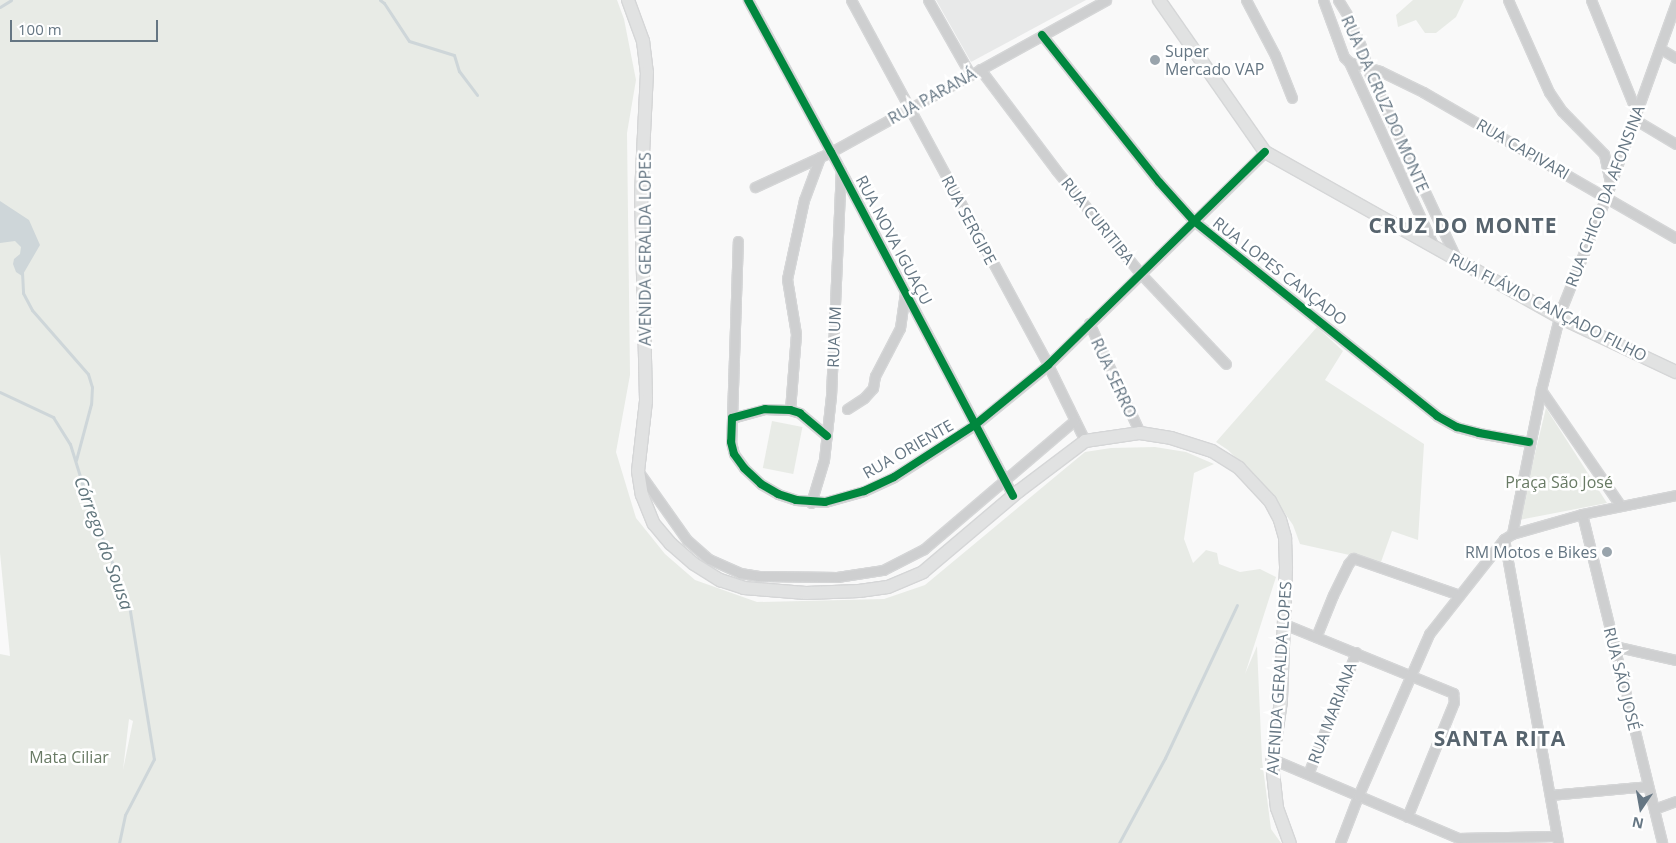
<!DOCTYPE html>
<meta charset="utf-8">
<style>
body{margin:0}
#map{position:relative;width:1676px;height:843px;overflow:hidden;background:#f9f9f9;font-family:"Open Sans",sans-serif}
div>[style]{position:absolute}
.built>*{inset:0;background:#e8e9e9}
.green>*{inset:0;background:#e8ebe6;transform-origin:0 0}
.water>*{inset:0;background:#ced6d9}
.stream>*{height:3px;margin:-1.5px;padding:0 1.5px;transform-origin:1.5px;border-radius:1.5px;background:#ced6d9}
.roads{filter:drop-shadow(1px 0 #d5d6d7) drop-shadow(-1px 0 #d5d6d7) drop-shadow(0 1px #d5d6d7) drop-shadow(0 -1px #d5d6d7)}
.street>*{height:9px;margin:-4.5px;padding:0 4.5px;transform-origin:4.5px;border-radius:4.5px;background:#cecfd0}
.secondary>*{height:12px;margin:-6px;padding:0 6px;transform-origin:6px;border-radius:6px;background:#e1e2e2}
.cycleway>*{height:8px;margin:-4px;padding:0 4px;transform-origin:4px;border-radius:4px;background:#00873e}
.dots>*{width:14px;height:14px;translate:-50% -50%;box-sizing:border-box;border:2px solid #fff;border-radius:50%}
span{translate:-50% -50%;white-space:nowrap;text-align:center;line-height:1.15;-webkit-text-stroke:5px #fff;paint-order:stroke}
.poi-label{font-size:16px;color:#657683}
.left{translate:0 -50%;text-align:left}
.right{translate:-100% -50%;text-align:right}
.street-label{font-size:16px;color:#657683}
.park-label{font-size:16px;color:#687a64}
.water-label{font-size:18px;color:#60757c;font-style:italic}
.district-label{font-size:21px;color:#57646e;font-weight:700;letter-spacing:1px}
.north{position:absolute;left:1616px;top:783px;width:50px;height:50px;-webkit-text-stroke:4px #fff;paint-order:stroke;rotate:192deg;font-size:14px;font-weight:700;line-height:20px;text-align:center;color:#657683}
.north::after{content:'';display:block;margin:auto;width:18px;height:22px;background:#657683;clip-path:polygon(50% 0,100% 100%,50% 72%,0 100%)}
.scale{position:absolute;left:10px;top:20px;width:148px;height:22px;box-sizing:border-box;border:2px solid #657683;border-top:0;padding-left:6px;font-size:15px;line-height:18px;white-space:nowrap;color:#657683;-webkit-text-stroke:4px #fff;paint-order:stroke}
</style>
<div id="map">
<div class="built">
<i style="clip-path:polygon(936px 0,1086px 0,971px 62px)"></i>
</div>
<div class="green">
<i style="clip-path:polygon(evenodd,0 0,617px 0,624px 19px,636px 80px,627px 133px,630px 375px,616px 452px,636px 518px,665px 554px,695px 580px,757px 602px,884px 599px,925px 585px,1085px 452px,1111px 448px,1155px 447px,1186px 452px,1214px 464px,1194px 473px,1184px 539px,1193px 563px,1206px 550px,1217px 553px,1219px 564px,1240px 572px,1260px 569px,1276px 577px,1245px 674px,1257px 646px,1262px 760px,1271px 829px,1281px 843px,0 843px,0 654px,10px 656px,0 553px,0 0,129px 719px,133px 721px,123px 770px,129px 719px)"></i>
<i style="clip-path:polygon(1413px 0,1464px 0,1456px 17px,1436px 33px,1425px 33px,1416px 20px,1398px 27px,1396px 15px)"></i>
<i style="clip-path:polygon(1317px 327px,1343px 351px,1325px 380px,1424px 444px,1418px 540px,1392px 531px,1381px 562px,1300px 544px,1293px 525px,1273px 496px,1228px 450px,1216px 442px)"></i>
<i style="clip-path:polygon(1546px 408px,1607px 503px,1519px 520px)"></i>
<i style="left:772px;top:421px;width:31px;height:48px;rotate:11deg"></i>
</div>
<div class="water">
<i style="clip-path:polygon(0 201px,29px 220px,40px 245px,22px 276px,16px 272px,13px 264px,14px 259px,20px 254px,21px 247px,15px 241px,0 243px)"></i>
</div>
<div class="stream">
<i style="left:380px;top:0;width:5px;rotate:37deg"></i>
<i style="left:384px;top:3px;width:45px;rotate:56.7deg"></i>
<i style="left:409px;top:41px;width:47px;rotate:17.3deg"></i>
<i style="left:454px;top:55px;width:17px;rotate:73deg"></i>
<i style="left:459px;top:71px;width:30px;rotate:53deg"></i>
<i style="left:0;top:7px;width:13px;rotate:-32deg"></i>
<i style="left:22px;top:272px;width:21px;rotate:87deg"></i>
<i style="left:23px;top:293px;width:19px;rotate:62deg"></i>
<i style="left:32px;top:310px;width:85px;rotate:48.8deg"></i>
<i style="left:88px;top:374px;width:14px;rotate:73deg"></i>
<i style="left:92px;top:387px;width:17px;rotate:93deg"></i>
<i style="left:91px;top:404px;width:58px;rotate:105deg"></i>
<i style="left:0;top:392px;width:59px;rotate:25.3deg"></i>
<i style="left:53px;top:417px;width:32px;rotate:58deg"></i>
<i style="left:70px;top:444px;width:61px;rotate:72.8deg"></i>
<i style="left:88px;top:502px;width:111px;rotate:68.3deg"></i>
<i style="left:129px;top:605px;width:156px;rotate:80.8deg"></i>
<i style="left:154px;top:759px;width:63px;rotate:117.4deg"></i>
<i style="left:125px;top:815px;width:29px;rotate:102deg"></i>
<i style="left:1119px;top:843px;width:97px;rotate:-61.6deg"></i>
<i style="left:1165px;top:758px;width:169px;rotate:-64.8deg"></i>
</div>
<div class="roads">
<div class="street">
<i style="left:748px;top:0;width:173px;rotate:61.4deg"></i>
<i style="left:831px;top:152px;width:389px;rotate:62.1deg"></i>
<i style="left:851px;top:0;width:415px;rotate:61.6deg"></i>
<i style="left:1048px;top:365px;width:85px;rotate:64deg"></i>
<i style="left:928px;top:0;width:85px;rotate:60.4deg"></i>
<i style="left:1246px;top:0;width:62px;rotate:62.2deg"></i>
<i style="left:1275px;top:55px;width:46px;rotate:68.4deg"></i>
<i style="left:1323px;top:0;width:61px;rotate:69.8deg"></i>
<i style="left:1344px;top:57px;width:7px;rotate:45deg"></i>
<i style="left:1349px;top:62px;width:204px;rotate:65.3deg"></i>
<i style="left:1338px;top:0;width:19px;rotate:58deg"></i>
<i style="left:1348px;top:16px;width:40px;rotate:66.6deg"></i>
<i style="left:1364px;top:53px;width:13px;rotate:81deg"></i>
<i style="left:1366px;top:66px;width:212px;rotate:64.9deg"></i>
<i style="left:1508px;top:0;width:101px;rotate:66deg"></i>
<i style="left:1549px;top:92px;width:23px;rotate:56deg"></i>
<i style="left:1562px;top:111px;width:60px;rotate:45.7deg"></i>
<i style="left:1604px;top:154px;width:29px;rotate:78deg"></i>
<i style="left:1591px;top:0;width:120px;rotate:67.9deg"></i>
<i style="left:1042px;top:35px;width:188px;rotate:51.5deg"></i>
<i style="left:1159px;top:182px;width:52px;rotate:48.1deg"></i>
<i style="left:1194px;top:221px;width:312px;rotate:38.7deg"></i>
<i style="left:1437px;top:416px;width:23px;rotate:29deg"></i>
<i style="left:1457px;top:427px;width:23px;rotate:15deg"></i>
<i style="left:1479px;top:433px;width:51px;rotate:10.2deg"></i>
<i style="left:1661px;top:49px;width:17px;rotate:31deg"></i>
<i style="left:1349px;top:62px;width:32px;rotate:16deg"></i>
<i style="left:1380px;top:71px;width:48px;rotate:26deg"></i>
<i style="left:1423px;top:92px;width:292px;rotate:30deg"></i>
<i style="left:980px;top:69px;width:126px;rotate:53deg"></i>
<i style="left:1056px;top:170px;width:133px;rotate:50.8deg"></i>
<i style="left:1140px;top:273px;width:125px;rotate:46.6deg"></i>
<i style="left:1634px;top:119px;width:49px;rotate:30.8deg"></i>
<i style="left:755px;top:187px;width:84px;rotate:-24.7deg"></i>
<i style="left:831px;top:152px;width:314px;rotate:-28.9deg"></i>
<i style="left:1089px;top:323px;width:121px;rotate:65.1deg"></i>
<i style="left:1541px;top:390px;width:82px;rotate:-76deg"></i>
<i style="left:1561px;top:310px;width:122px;rotate:-68.3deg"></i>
<i style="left:1606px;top:197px;width:206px;rotate:-70.2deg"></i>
<i style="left:847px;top:409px;width:20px;rotate:-33deg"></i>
<i style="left:864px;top:398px;width:13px;rotate:-48deg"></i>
<i style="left:873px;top:388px;width:12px;rotate:-81deg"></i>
<i style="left:875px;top:376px;width:54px;rotate:-62.5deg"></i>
<i style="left:900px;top:328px;width:37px;rotate:-82deg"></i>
<i style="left:790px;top:410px;width:76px;rotate:-85.5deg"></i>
<i style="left:796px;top:334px;width:56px;rotate:-99.3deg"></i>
<i style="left:787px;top:279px;width:81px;rotate:-77.9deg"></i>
<i style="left:804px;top:200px;width:46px;rotate:-69.6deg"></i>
<i style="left:732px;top:418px;width:177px;rotate:-88.1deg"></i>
<i style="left:827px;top:436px;width:35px;rotate:-140deg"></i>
<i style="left:800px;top:413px;width:10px;rotate:-163deg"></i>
<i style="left:790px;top:410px;width:25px;rotate:-178deg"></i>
<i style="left:765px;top:409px;width:34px;rotate:165deg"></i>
<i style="left:732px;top:418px;width:24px;rotate:92deg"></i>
<i style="left:731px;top:442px;width:12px;rotate:76deg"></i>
<i style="left:734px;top:454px;width:17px;rotate:54deg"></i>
<i style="left:744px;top:468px;width:23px;rotate:43deg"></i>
<i style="left:761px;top:484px;width:20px;rotate:30deg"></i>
<i style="left:778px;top:494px;width:19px;rotate:18deg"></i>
<i style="left:796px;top:500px;width:29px;rotate:4deg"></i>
<i style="left:825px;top:502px;width:41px;rotate:-15.8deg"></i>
<i style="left:864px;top:491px;width:33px;rotate:-25deg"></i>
<i style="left:894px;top:477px;width:98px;rotate:-32.9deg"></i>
<i style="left:976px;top:424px;width:93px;rotate:-39.3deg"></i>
<i style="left:1048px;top:365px;width:304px;rotate:-44.5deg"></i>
<i style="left:641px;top:475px;width:80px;rotate:54.7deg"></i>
<i style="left:687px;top:540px;width:29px;rotate:41deg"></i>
<i style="left:709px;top:559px;width:34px;rotate:24deg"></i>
<i style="left:740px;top:573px;width:19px;rotate:9deg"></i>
<i style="left:759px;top:576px;width:78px;rotate:0.7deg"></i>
<i style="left:837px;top:577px;width:47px;rotate:-8.7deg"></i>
<i style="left:883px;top:570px;width:46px;rotate:-27.1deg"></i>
<i style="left:924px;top:549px;width:197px;rotate:-40.5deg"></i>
<i style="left:811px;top:503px;width:45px;rotate:-73.2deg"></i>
<i style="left:824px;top:460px;width:64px;rotate:-83.8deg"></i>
<i style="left:831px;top:396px;width:226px;rotate:-87.5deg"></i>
<i style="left:1582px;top:514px;width:339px;rotate:76.3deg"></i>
<i style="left:1512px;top:534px;width:147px;rotate:-78.6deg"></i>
<i style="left:1541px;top:390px;width:140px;rotate:55.5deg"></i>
<i style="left:1504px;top:539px;width:309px;rotate:79.9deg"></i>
<i style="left:1284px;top:624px;width:183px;rotate:22.2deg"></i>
<i style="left:1453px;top:693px;width:9px;rotate:84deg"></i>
<i style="left:1454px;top:702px;width:124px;rotate:112.2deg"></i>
<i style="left:1316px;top:637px;width:45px;rotate:-68deg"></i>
<i style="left:1333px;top:595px;width:34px;rotate:-64deg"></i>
<i style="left:1348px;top:564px;width:8px;rotate:-50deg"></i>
<i style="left:1353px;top:558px;width:112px;rotate:19.2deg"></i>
<i style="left:1614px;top:646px;width:64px;rotate:12.7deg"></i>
<i style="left:1272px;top:759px;width:202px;rotate:23deg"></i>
<i style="left:1458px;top:838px;width:99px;rotate:-1.2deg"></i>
<i style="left:1308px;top:774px;width:131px;rotate:-68.5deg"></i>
<i style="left:1550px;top:795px;width:98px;rotate:-5.2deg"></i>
<i style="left:1654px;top:809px;width:23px;rotate:-20deg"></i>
<i style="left:1340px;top:843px;width:50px;rotate:-69deg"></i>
<i style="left:1358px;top:796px;width:177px;rotate:-66.3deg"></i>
<i style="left:1429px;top:634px;width:121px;rotate:-51.7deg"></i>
<i style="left:1504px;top:539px;width:9px;rotate:-32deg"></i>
<i style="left:1512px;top:534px;width:73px;rotate:-15.9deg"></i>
<i style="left:1582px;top:514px;width:96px;rotate:-11.4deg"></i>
</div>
<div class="secondary">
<i style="left:628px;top:0;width:44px;rotate:69.9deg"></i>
<i style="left:643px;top:41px;width:31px;rotate:83deg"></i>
<i style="left:647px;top:72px;width:122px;rotate:92.8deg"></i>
<i style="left:641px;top:194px;width:207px;rotate:88.6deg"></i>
<i style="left:646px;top:401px;width:70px;rotate:96.5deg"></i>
<i style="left:638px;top:471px;width:24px;rotate:81deg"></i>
<i style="left:642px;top:495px;width:31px;rotate:68deg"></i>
<i style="left:654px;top:524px;width:26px;rotate:50deg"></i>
<i style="left:671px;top:544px;width:30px;rotate:41deg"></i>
<i style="left:694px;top:564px;width:31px;rotate:32deg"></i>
<i style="left:720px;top:580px;width:25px;rotate:18deg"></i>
<i style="left:744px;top:588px;width:62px;rotate:4.6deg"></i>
<i style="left:806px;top:593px;width:53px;rotate:-2.2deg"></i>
<i style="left:859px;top:591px;width:29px;rotate:-8deg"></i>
<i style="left:888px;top:587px;width:38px;rotate:-23deg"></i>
<i style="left:923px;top:572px;width:126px;rotate:-40.2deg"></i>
<i style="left:1019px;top:491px;width:83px;rotate:-37.1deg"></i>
<i style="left:1085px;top:441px;width:56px;rotate:-8.3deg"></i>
<i style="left:1140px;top:433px;width:31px;rotate:9deg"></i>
<i style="left:1171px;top:438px;width:43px;rotate:17.6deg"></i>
<i style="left:1212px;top:451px;width:32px;rotate:32deg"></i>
<i style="left:1239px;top:468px;width:45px;rotate:46.8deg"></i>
<i style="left:1270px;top:501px;width:21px;rotate:62deg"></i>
<i style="left:1280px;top:520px;width:19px;rotate:74deg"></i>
<i style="left:1285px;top:538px;width:30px;rotate:88deg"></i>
<i style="left:1286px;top:568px;width:133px;rotate:92.2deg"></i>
<i style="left:1281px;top:701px;width:63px;rotate:98.3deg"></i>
<i style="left:1272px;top:763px;width:45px;rotate:83.7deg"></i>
<i style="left:1277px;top:808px;width:37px;rotate:70deg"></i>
<i style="left:1159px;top:0;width:185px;rotate:55.1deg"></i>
<i style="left:1265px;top:152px;width:337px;rotate:29.3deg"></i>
<i style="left:1559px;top:317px;width:129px;rotate:25.2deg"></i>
</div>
</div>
<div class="cycleway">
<i style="left:748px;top:0;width:173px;rotate:61.4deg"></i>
<i style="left:831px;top:152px;width:389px;rotate:62.1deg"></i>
<i style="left:1042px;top:35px;width:188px;rotate:51.5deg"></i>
<i style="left:1159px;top:182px;width:52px;rotate:48.1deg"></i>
<i style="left:1194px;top:221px;width:312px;rotate:38.7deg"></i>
<i style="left:1437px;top:416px;width:23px;rotate:29deg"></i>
<i style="left:1457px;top:427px;width:23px;rotate:15deg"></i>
<i style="left:1479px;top:433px;width:51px;rotate:10.2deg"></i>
<i style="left:827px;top:436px;width:35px;rotate:-140deg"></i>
<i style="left:800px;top:413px;width:10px;rotate:-163deg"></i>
<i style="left:790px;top:410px;width:25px;rotate:-178deg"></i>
<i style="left:765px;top:409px;width:34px;rotate:165deg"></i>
<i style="left:732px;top:418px;width:24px;rotate:92deg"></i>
<i style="left:731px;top:442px;width:12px;rotate:76deg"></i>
<i style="left:734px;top:454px;width:17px;rotate:54deg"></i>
<i style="left:744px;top:468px;width:23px;rotate:43deg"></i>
<i style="left:761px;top:484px;width:20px;rotate:30deg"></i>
<i style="left:778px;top:494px;width:19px;rotate:18deg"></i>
<i style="left:796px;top:500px;width:29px;rotate:4deg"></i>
<i style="left:825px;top:502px;width:41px;rotate:-15.8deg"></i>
<i style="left:864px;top:491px;width:33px;rotate:-25deg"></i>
<i style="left:894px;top:477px;width:98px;rotate:-32.9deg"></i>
<i style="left:976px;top:424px;width:93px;rotate:-39.3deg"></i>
<i style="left:1048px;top:365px;width:304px;rotate:-44.5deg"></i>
</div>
<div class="dots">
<i style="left:1155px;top:60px;background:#99a4ac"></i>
<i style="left:1607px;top:552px;background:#99a4ac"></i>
</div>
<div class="poi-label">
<span class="left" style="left:1165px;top:60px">Super<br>Mercado VAP</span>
<span class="right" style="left:1597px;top:552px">RM Motos e Bikes</span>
</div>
<div class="street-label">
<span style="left:932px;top:96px;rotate:-29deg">RUA PARANÁ</span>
<span style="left:1385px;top:104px;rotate:66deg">RUA DA CRUZ DO MONTE</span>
<span style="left:1523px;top:149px;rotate:30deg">RUA CAPIVARI</span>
<span style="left:1605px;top:196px;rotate:-69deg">RUA CHICO DA AFONSINA</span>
<span style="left:969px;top:220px;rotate:62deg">RUA SERGIPE</span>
<span style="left:1098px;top:221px;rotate:51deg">RUA CURITIBA</span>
<span style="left:894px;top:240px;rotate:62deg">RUA NOVA IGUAÇU</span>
<span style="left:645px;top:249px;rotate:-90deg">AVENIDA GERALDA LOPES</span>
<span style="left:1280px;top:271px;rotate:38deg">RUA LOPES CANÇADO</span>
<span style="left:1548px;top:307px;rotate:27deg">RUA FLÁVIO CANÇADO FILHO</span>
<span style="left:834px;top:337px;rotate:-88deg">RUA UM</span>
<span style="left:1114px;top:378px;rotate:65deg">RUA SERRO</span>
<span style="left:908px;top:449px;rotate:-30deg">RUA ORIENTE</span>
<span style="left:1279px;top:678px;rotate:-86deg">AVENIDA GERALDA LOPES</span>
<span style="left:1622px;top:679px;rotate:76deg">RUA SÃO JOSÉ</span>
<span style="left:1332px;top:713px;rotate:-69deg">RUA MARIANA</span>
</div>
<div class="park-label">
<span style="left:1559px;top:482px">Praça São José</span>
<span style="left:69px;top:757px">Mata Ciliar</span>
</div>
<div class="water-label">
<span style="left:104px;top:543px;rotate:70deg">Córrego do Sousa</span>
</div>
<div class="district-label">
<span style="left:1463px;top:225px">CRUZ DO MONTE</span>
<span style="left:1500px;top:738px">SANTA RITA</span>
</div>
<div class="north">N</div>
<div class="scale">100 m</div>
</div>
